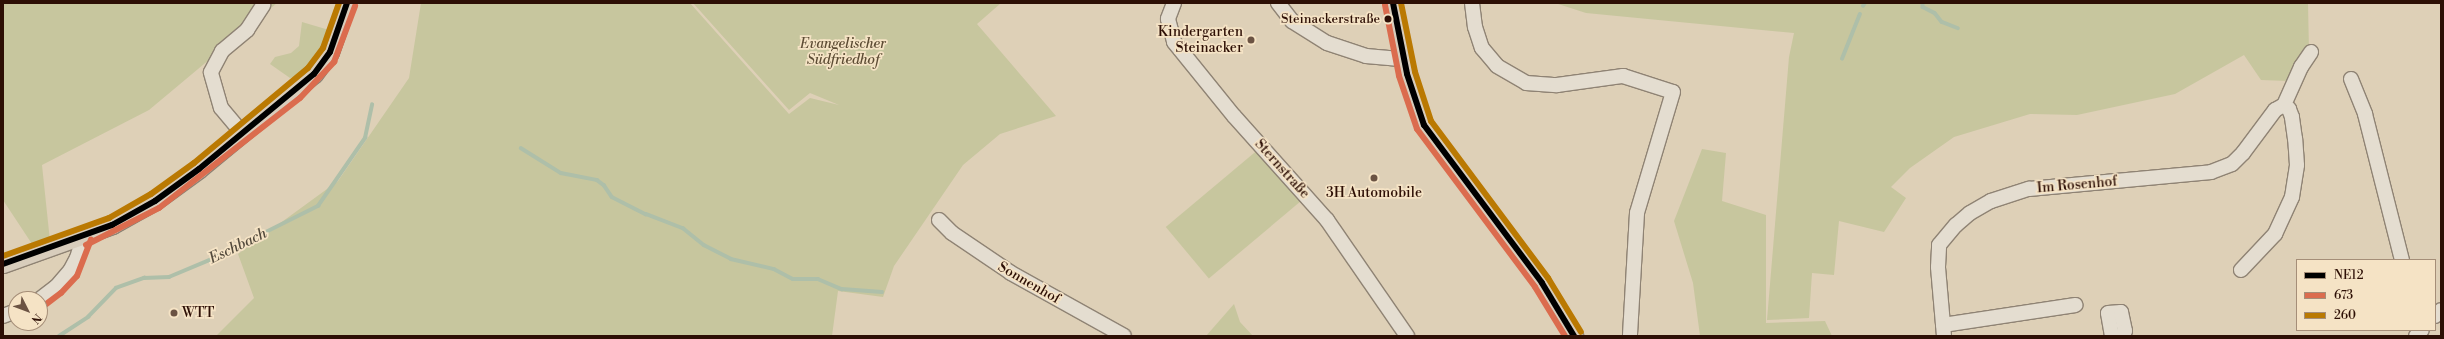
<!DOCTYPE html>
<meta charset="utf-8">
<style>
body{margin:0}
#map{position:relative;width:2444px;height:339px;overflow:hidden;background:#ded0b7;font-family:"Libre Bodoni",serif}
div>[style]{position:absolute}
.green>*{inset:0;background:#c7c69e;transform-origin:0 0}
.stream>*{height:3.5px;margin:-1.75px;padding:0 1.75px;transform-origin:1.75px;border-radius:1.75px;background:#aebfa9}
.roads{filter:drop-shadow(1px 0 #8f8374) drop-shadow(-1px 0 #8f8374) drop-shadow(0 1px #8f8374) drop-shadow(0 -1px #8f8374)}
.minor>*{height:14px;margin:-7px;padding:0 7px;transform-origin:7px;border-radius:7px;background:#e4ddd0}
.major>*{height:17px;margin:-8.5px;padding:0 8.5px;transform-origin:8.5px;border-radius:8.5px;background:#d8cdbc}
.bus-1>*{height:6px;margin:-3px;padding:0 3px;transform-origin:3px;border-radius:3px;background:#000}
.bus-2>*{height:6px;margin:-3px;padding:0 3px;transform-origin:3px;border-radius:3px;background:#db6c4e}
.bus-3>*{height:6px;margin:-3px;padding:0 3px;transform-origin:3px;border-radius:3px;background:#ba7902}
.dots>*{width:11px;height:11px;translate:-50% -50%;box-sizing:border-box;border:2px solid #f5e3c5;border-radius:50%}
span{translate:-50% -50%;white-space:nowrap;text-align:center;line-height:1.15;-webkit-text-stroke:3.5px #f5e3c5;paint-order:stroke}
.bus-label{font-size:13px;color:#2d0f05}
.right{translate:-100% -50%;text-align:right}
.poi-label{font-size:14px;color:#2d0f05}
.left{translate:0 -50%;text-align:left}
.park-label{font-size:14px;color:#5d4c34;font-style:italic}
.street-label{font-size:14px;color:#2d0f05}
.water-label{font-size:15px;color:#534a3c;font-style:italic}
.frame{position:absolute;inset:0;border:4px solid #2d0f05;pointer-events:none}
.legend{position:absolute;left:2296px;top:259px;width:140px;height:72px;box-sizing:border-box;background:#f5e3c5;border:1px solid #a58e78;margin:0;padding:5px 7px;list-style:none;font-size:12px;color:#2d0f05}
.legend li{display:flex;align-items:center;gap:8px;height:20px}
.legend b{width:20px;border:1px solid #a58e78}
.north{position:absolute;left:8px;top:291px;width:40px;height:40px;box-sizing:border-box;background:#f5e3c5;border:1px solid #a58e78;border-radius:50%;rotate:132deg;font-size:11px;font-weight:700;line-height:16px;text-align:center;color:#2d0f05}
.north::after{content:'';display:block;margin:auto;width:14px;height:18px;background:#6b5343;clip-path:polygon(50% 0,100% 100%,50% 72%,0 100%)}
</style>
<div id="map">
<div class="green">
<i style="clip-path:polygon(3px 3px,277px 3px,149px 110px,42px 165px,50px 241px,34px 247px,3px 200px)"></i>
<i style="clip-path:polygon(421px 3px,690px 3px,789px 114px,810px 98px,839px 105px,810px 93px,789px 110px,693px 3px,1001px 3px,977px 24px,1056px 116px,1000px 134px,963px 165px,894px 266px,883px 297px,838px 291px,832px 336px,216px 336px,254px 298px,238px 254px,338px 181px,409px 78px)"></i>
<i style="clip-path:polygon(1555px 3px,2308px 3px,2309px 51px,2290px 81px,2261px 80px,2244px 55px,2175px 94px,2077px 115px,2030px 114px,1954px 137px,1910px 168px,1891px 187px,1906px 198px,1884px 232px,1839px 221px,1834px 275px,1812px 273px,1809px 318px,1767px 320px,1789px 57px,1794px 33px,1586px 13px)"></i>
<i style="clip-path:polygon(302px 22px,329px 30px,320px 55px,298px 76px,290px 78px,270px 64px,275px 57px,291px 53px,299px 46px)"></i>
<i style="left:1260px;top:148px;width:67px;height:123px;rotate:50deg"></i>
<i style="clip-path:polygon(1702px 149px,1726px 153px,1722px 201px,1766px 215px,1766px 323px,1825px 321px,1832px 336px,1700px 336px,1693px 283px,1674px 221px)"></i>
<i style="clip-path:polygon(1234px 304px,1240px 322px,1253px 336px,1206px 336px)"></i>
</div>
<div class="stream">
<i style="left:1923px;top:3px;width:4px;rotate:90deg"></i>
<i style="left:1923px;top:7px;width:13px;rotate:27deg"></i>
<i style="left:1935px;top:13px;width:11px;rotate:52deg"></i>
<i style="left:1942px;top:22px;width:17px;rotate:21deg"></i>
<i style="left:1863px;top:6px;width:4px;rotate:-56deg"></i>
<i style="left:1842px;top:59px;width:48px;rotate:-68.2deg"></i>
<i style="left:521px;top:148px;width:47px;rotate:32deg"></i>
<i style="left:561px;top:173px;width:37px;rotate:11deg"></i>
<i style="left:597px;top:180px;width:9px;rotate:36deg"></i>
<i style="left:604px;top:185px;width:14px;rotate:56deg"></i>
<i style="left:612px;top:197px;width:38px;rotate:27deg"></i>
<i style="left:646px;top:214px;width:40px;rotate:21deg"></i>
<i style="left:683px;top:228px;width:27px;rotate:39deg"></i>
<i style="left:704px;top:245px;width:30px;rotate:27deg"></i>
<i style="left:731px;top:259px;width:44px;rotate:13.1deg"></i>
<i style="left:774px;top:269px;width:21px;rotate:28deg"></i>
<i style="left:793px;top:279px;width:25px"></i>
<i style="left:818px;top:279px;width:26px;rotate:23deg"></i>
<i style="left:842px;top:289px;width:40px;rotate:4.3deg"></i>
<i style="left:59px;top:336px;width:35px;rotate:-33deg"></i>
<i style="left:88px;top:317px;width:40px;rotate:-46deg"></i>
<i style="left:116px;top:288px;width:30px;rotate:-20deg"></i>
<i style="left:144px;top:278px;width:25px;rotate:-2deg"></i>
<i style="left:169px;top:277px;width:47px;rotate:-22.7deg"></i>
<i style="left:212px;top:259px;width:119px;rotate:-26.6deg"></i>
<i style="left:318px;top:206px;width:83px;rotate:-55.3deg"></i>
<i style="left:365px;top:138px;width:34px;rotate:-78deg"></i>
</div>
<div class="roads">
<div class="minor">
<i style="left:1174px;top:3px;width:17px;rotate:111deg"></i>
<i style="left:1168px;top:19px;width:24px;rotate:75deg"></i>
<i style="left:1174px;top:42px;width:95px;rotate:51deg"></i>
<i style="left:1234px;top:116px;width:140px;rotate:48.2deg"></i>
<i style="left:1327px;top:220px;width:141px;rotate:55.4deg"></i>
<i style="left:1278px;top:3px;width:23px;rotate:52deg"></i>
<i style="left:1292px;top:21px;width:41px;rotate:32.2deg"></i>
<i style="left:1327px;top:43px;width:41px;rotate:18.4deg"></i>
<i style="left:1366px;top:56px;width:37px;rotate:5deg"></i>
<i style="left:1472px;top:3px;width:24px;rotate:83deg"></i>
<i style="left:1475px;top:27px;width:22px;rotate:72deg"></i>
<i style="left:1482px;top:48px;width:23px;rotate:50deg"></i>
<i style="left:1497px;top:66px;width:34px;rotate:30deg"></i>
<i style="left:1526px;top:83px;width:31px;rotate:4deg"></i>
<i style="left:1557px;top:85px;width:67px;rotate:-7.8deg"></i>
<i style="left:1623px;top:76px;width:52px;rotate:17.7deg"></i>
<i style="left:1673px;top:92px;width:126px;rotate:106.6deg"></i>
<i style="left:1637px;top:213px;width:123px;rotate:93.3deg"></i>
<i style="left:2351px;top:79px;width:38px;rotate:68deg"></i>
<i style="left:2365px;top:114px;width:151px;rotate:75.8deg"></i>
<i style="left:243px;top:134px;width:34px;rotate:-130deg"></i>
<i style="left:221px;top:108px;width:37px;rotate:-106deg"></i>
<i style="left:211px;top:72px;width:24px;rotate:-62deg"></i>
<i style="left:222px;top:51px;width:33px;rotate:-40deg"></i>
<i style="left:247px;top:30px;width:30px;rotate:-57deg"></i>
<i style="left:939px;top:220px;width:18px;rotate:45deg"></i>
<i style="left:952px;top:233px;width:71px;rotate:34.1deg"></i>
<i style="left:1011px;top:273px;width:129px;rotate:29.1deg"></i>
<i style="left:2241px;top:270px;width:50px;rotate:-46.6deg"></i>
<i style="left:2275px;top:234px;width:41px;rotate:-65.3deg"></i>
<i style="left:2292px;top:197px;width:32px;rotate:-81deg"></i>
<i style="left:2297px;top:165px;width:26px;rotate:-94deg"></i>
<i style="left:2295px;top:139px;width:22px;rotate:-98deg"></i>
<i style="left:2292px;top:117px;width:9px;rotate:-111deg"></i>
<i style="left:2289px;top:109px;width:6px;rotate:-141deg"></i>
<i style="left:40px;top:299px;width:20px;rotate:-37deg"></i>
<i style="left:56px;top:287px;width:21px;rotate:-49deg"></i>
<i style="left:70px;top:271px;width:15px;rotate:-62deg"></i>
<i style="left:77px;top:258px;width:21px;rotate:-73deg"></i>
<i style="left:3px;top:316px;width:14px;rotate:-21deg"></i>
<i style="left:2435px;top:316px;width:8px;rotate:-45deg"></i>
<i style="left:1943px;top:325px;width:134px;rotate:-8.6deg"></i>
<i style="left:1944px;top:336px;width:69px;rotate:-95deg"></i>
<i style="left:1938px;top:267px;width:22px;rotate:-87deg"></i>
<i style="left:1939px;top:245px;width:26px;rotate:-50deg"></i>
<i style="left:1956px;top:225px;width:18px;rotate:-41deg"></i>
<i style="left:1970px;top:213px;width:24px;rotate:-30deg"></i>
<i style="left:1991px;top:201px;width:40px;rotate:-18deg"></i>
<i style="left:2029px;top:189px;width:183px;rotate:-5.3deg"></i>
<i style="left:2211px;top:172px;width:22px;rotate:-21deg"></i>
<i style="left:2232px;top:164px;width:16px;rotate:-45deg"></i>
<i style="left:2243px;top:153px;width:54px;rotate:-53.3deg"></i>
<i style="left:2275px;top:110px;width:10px;rotate:-29deg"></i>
<i style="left:2284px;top:105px;width:42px;rotate:-65.9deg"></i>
<i style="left:2301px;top:67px;width:18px;rotate:-56deg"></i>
<i style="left:2112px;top:336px;width:23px;rotate:-100deg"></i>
<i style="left:2108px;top:313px;width:13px;rotate:-4deg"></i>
<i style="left:2121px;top:312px;width:19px;rotate:78deg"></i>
<i style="left:2125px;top:331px;width:5px;rotate:112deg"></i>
<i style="left:2416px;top:336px;width:8px;rotate:-45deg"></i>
</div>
<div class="major">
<i style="left:1393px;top:3px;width:72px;rotate:78.8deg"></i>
<i style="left:1407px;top:74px;width:54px;rotate:71.6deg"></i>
<i style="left:1424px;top:125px;width:197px;rotate:53.2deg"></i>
<i style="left:1542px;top:283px;width:62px;rotate:58.9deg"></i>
<i style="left:3px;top:264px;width:116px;rotate:-19.7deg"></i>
<i style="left:112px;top:225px;width:49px;rotate:-29.2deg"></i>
<i style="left:155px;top:201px;width:54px;rotate:-36deg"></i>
<i style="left:199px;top:169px;width:149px;rotate:-39.6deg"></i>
<i style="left:314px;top:74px;width:27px;rotate:-54deg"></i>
<i style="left:330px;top:52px;width:52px;rotate:-70.9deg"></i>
</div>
</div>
<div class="bus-1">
<i style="left:1393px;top:3px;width:72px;rotate:78.8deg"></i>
<i style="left:1407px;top:74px;width:54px;rotate:71.6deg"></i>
<i style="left:1424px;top:125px;width:197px;rotate:53.2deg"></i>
<i style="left:1542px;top:283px;width:62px;rotate:58.9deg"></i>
<i style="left:3px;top:264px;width:116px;rotate:-19.7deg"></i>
<i style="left:112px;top:225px;width:49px;rotate:-29.2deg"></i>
<i style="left:155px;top:201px;width:54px;rotate:-36deg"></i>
<i style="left:199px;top:169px;width:149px;rotate:-39.6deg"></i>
<i style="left:314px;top:74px;width:27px;rotate:-54deg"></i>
<i style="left:330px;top:52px;width:52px;rotate:-70.9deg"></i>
</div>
<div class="bus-2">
<i style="left:1385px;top:5px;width:72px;rotate:78.8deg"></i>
<i style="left:1399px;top:76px;width:56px;rotate:71.2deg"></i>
<i style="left:1417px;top:129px;width:197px;rotate:53.2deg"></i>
<i style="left:1535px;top:287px;width:57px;rotate:58.5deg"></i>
<i style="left:86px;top:245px;width:82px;rotate:-26.9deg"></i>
<i style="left:159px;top:208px;width:179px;rotate:-38deg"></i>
<i style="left:300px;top:98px;width:50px;rotate:-46.6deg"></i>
<i style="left:334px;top:62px;width:60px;rotate:-69.4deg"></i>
<i style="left:45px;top:305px;width:20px;rotate:-37deg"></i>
<i style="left:61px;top:293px;width:23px;rotate:-47deg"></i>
<i style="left:77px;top:276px;width:39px;rotate:-69deg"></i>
</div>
<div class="bus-3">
<i style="left:1401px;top:3px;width:70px;rotate:78.5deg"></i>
<i style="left:1415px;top:72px;width:52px;rotate:71.9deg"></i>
<i style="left:1431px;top:121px;width:196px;rotate:53.3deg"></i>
<i style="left:1548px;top:278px;width:63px;rotate:58.6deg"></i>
<i style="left:3px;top:256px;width:113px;rotate:-19.7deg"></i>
<i style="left:109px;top:218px;width:48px;rotate:-29.7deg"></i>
<i style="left:151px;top:194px;width:53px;rotate:-35.8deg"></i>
<i style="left:194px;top:163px;width:148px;rotate:-39.8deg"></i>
<i style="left:308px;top:68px;width:25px;rotate:-53deg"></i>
<i style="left:323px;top:48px;width:48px;rotate:-70.4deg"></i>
</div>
<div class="dots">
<i style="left:1388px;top:19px;background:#2d0f05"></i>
<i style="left:1251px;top:40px;background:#6b5343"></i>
<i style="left:1374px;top:178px;background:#6b5343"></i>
<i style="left:174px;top:313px;background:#6b5343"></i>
</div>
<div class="bus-label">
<span class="right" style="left:1380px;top:19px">Steinackerstraße</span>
</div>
<div class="poi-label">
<span class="right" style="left:1243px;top:40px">Kindergarten<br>Steinacker</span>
<span style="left:1374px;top:193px">3H Automobile</span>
<span class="left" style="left:182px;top:313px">WTT</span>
</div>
<div class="park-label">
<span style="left:843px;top:52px">Evangelischer<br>Südfriedhof</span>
</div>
<div class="street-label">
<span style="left:1282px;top:169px;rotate:48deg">Sternstraße</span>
<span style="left:2077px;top:185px;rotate:-5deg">Im Rosenhof</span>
<span style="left:1029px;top:283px;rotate:30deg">Sonnenhof</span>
</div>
<div class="water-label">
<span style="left:238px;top:246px;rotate:-26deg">Eschbach</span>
</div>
<div class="frame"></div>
<ul class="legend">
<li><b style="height:5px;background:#000"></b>NE12</li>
<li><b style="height:5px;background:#db6c4e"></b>673</li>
<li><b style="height:5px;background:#ba7902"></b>260</li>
</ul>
<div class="north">N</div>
</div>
